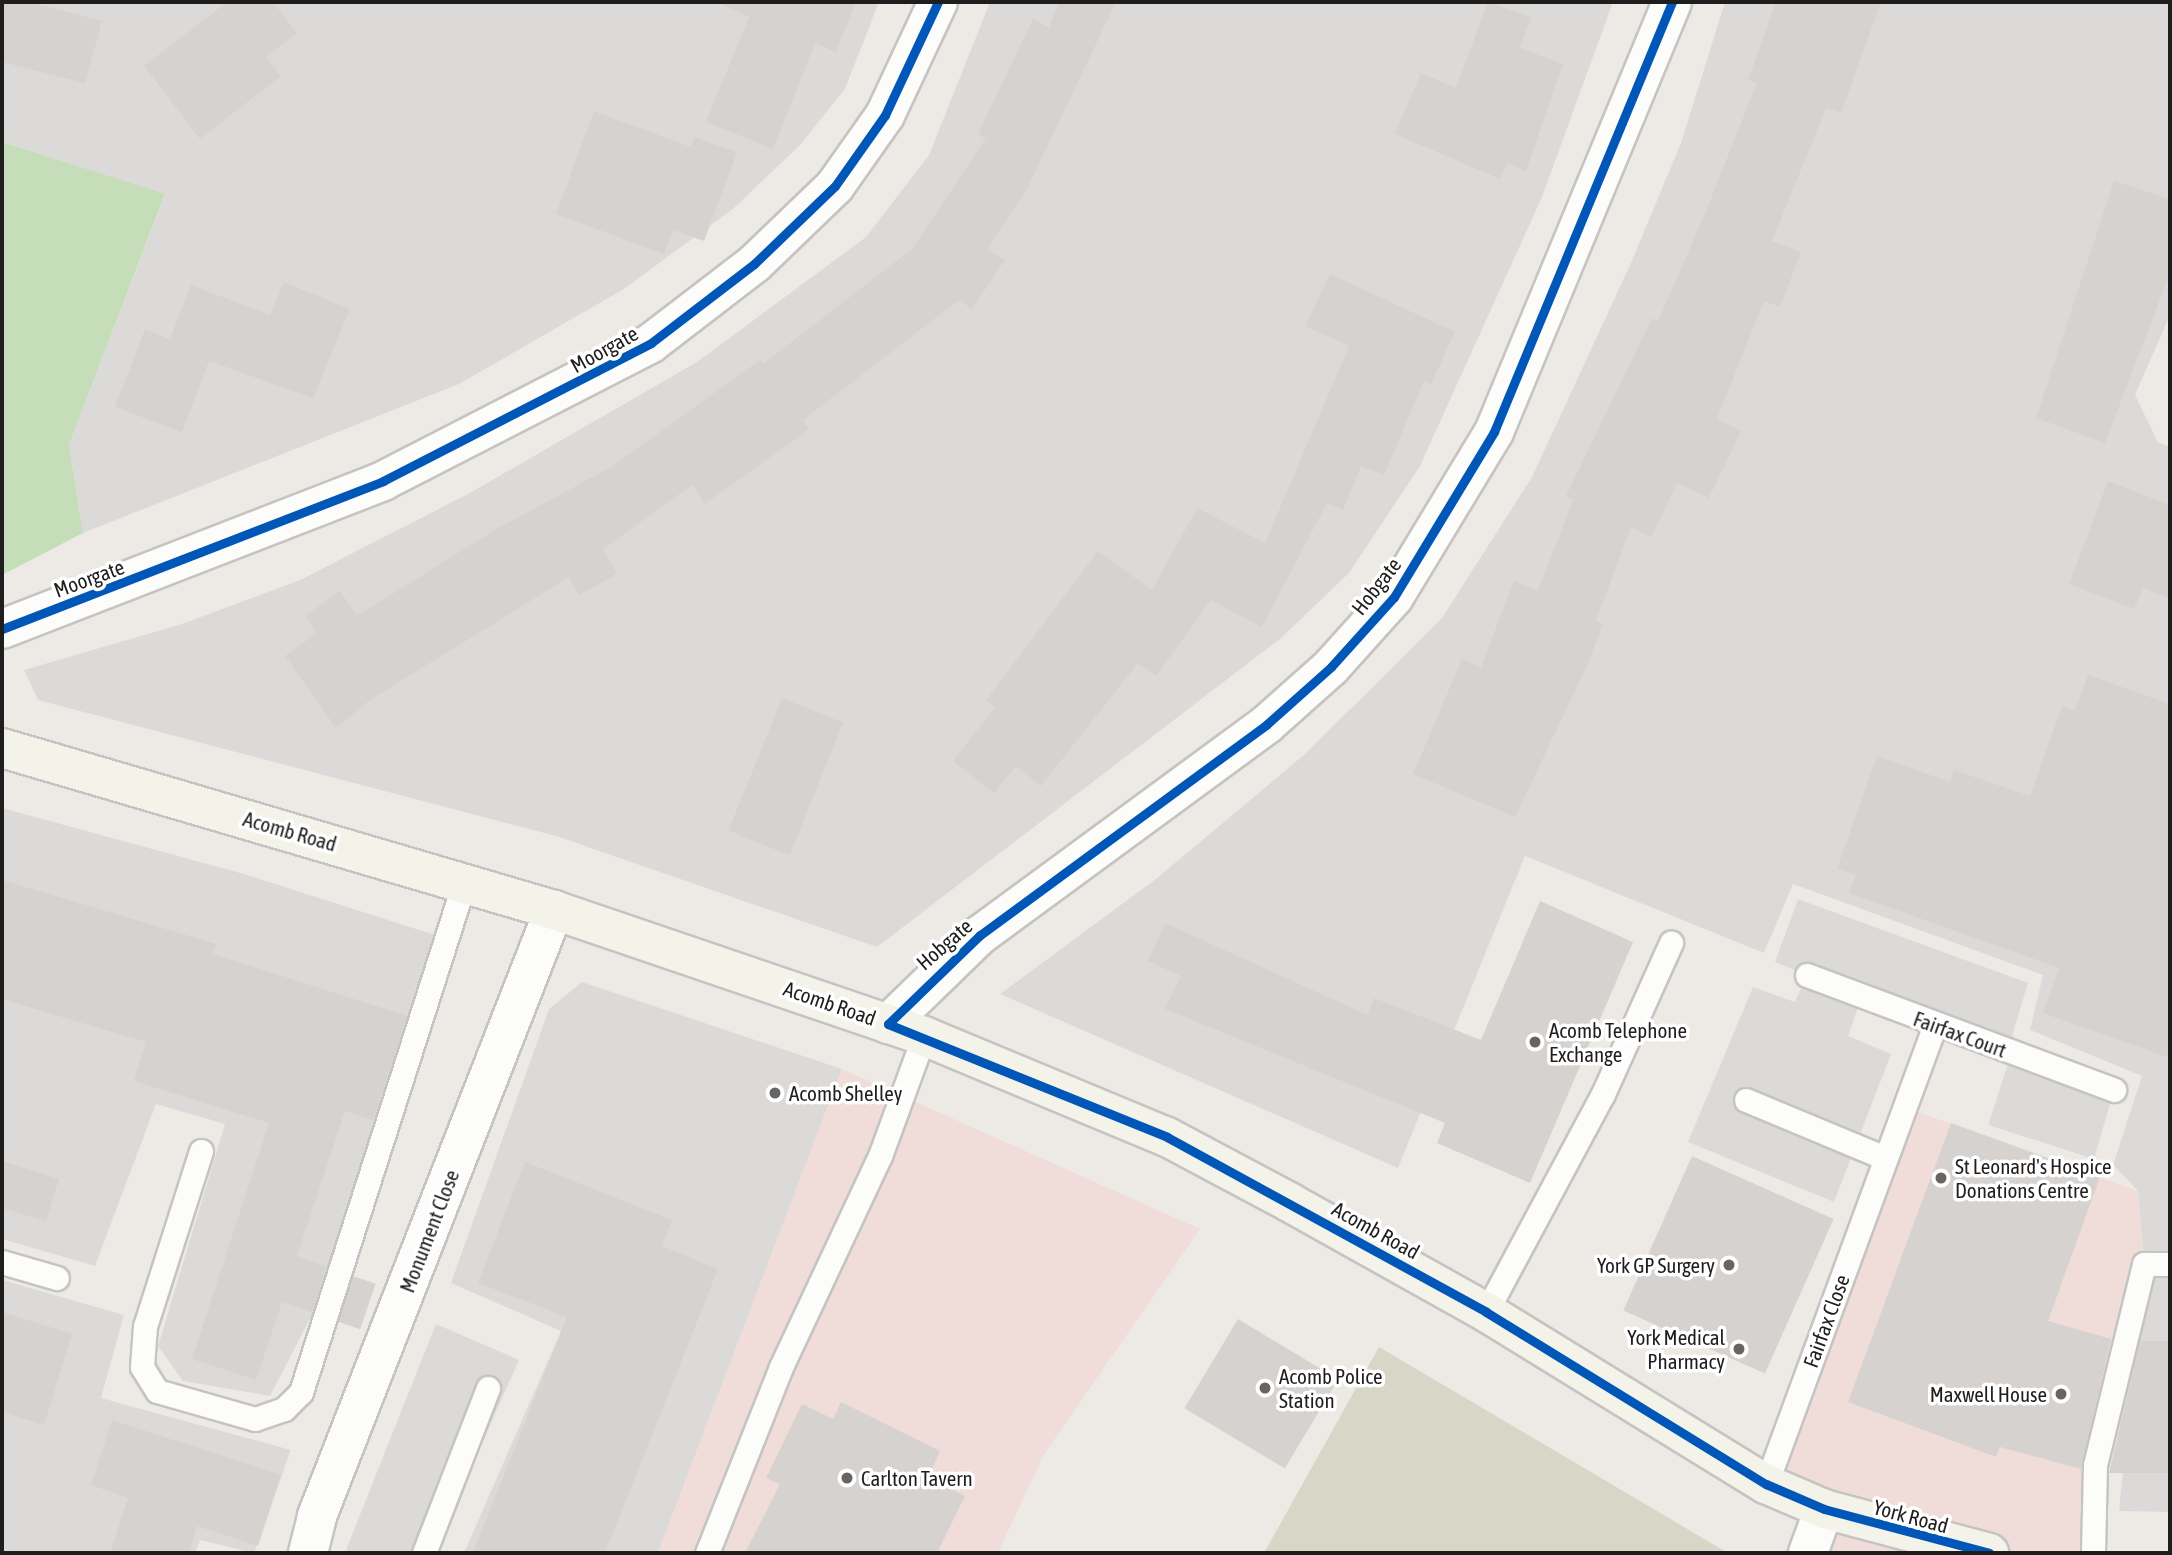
<!DOCTYPE html>
<style>
body{margin:0}
#map{position:relative;width:2172px;height:1555px;overflow:hidden;background:#edeae6;font-family:"Asap Condensed",sans-serif}
div>[style]{position:absolute}
.residential>*{inset:0;background:#dcdad8}
.commercial>*{inset:0;background:#f0ddda}
.religious>*{inset:0;background:#dbdad8}
.construction>*{inset:0;background:#d7d6c7}
.forest>*{inset:0;background:#c6ddb9}
.building>*{inset:0;background:#d5d2cf;transform-origin:0 0}
.roads{filter:drop-shadow(2px 0 #c5c4c2) drop-shadow(-2px 0 #c5c4c2) drop-shadow(0 2px #c5c4c2) drop-shadow(0 -2px #c5c4c2)}
.service>*{height:23px;margin:-11.5px;padding:0 11.5px;transform-origin:11.5px;border-radius:11.5px;background:#fcfcfb}
.minor>*{height:38px;margin:-19px;padding:0 19px;transform-origin:19px;border-radius:19px;background:#fcfcfb}
.secondary>*{height:38px;margin:-19px;padding:0 19px;transform-origin:19px;border-radius:19px;background:#f3f3e9}
.cycleway>*{height:9px;margin:-4.5px;padding:0 4.5px;transform-origin:4.5px;border-radius:4.5px;background:#0057b8}
.dots>*{width:19px;height:19px;translate:-50% -50%;box-sizing:border-box;border:4px solid #fff;border-radius:50%}
span{translate:-50% -50%;white-space:nowrap;text-align:center;line-height:1.15;-webkit-text-stroke:7px #fff;paint-order:stroke}
.street-label{font-size:21px;color:#1e1e1e}
.poi-label{font-size:21px;color:#1e1e1e}
.left{translate:0 -50%;text-align:left}
.right{translate:-100% -50%;text-align:right}
.frame{position:absolute;inset:0;border:4px solid #1e1e1e;pointer-events:none}
</style>
<div id="map">
<div class="residential">
<i style="clip-path:polygon(2px 2px,879px 2px,845px 89px,800px 145px,734px 208px,624px 289px,459px 384px,83px 533px,69px 445px,165px 195px,2px 142px)"></i>
<i style="clip-path:polygon(990px 2px,1613px 2px,1542px 197px,1420px 466px,1349px 573px,1280px 639px,877px 947px,556px 836px,38px 700px,24px 670px,182px 624px,300px 580px,468px 494px,697px 362px,866px 237px,929px 155px)"></i>
<i style="clip-path:polygon(1725px 2px,2170px 2px,2170px 315px,2135px 395px,2158px 442px,2170px 447px,2170px 1512px,2119px 1511px,2144px 1264px,2138px 1191px,2113px 1165px,2142px 1076px,2030px 1030px,2043px 975px,1793px 884px,1764px 953px,1525px 856px,1398px 1168px,1000px 994px,1156px 879px,1305px 754px,1442px 618px,1532px 477px,1631px 263px,1681px 143px)"></i>
<i style="clip-path:polygon(2px 808px,244px 874px,435px 935px,319px 1301px,270px 1396px,183px 1381px,158px 1346px,225px 1124px,156px 1104px,95px 1266px,2px 1239px)"></i>
<i style="clip-path:polygon(582px 982px,842px 1069px,658px 1553px,464px 1553px,561px 1331px,451px 1283px,549px 1009px)"></i>
<i style="clip-path:polygon(2px 1280px,124px 1315px,101px 1398px,291px 1450px,254px 1553px,200px 1540px,195px 1553px,2px 1553px)"></i>
</div>
<div class="commercial">
<i style="clip-path:polygon(842px 1069px,1200px 1229px,1043px 1456px,998px 1553px,658px 1553px)"></i>
<i style="clip-path:polygon(1904px 1107px,2138px 1191px,2144px 1264px,2095px 1465px,2093px 1553px,1808px 1553px,1824px 1509px,1766px 1484px)"></i>
</div>
<div class="religious">
<i style="clip-path:polygon(1798px 899px,2028px 983px,2012px 1036px,2114px 1090px,2094px 1159px,1988px 1125px,2012px 1052px,1861px 999px,1848px 1036px,1891px 1054px,1834px 1202px,1688px 1142px,1753px 987px,1795px 1002px,1807px 975px,1775px 962px)"></i>
<i style="clip-path:polygon(436px 1324px,519px 1360px,433px 1553px,353px 1553px,346px 1550px)"></i>
</div>
<div class="construction">
<i style="clip-path:polygon(1379px 1347px,1728px 1553px,1264px 1553px)"></i>
</div>
<div class="forest">
<i style="clip-path:polygon(2px 142px,165px 194px,69px 445px,83px 533px,2px 575px)"></i>
</div>
<div class="building">
<i style="clip-path:polygon(2px 2px,29px 2px,102px 21px,85px 83px,2px 62px)"></i>
<i style="clip-path:polygon(227px 2px,273px 2px,297px 33px,266px 57px,281px 76px,200px 139px,144px 66px)"></i>
<i style="clip-path:polygon(717px 2px,856px 2px,836px 52px,815px 43px,773px 149px,706px 122px,749px 17px)"></i>
<i style="clip-path:polygon(1059px 2px,1116px 2px,1026px 191px,987px 249px,1005px 260px,972px 309px,959px 300px,803px 420px,809px 429px,705px 504px,692px 485px,603px 549px,617px 574px,579px 595px,569px 577px,370px 700px,336px 728px,285px 656px,317px 633px,305px 616px,340px 591px,357px 616px,493px 531px,611px 467px,760px 360px,763px 364px,912px 249px,986px 138px,978px 134px,1033px 19px,1049px 27px)"></i>
<i style="clip-path:polygon(1488px 2px,1531px 17px,1520px 48px,1563px 64px,1526px 171px,1507px 163px,1500px 179px,1395px 134px,1421px 73px,1456px 88px)"></i>
<i style="clip-path:polygon(1776px 2px,1881px 2px,1841px 113px,1826px 108px,1772px 241px,1801px 252px,1780px 307px,1764px 301px,1717px 419px,1741px 431px,1709px 498px,1677px 483px,1651px 537px,1631px 527px,1596px 621px,1603px 624px,1587px 666px,1515px 817px,1413px 774px,1462px 659px,1481px 667px,1514px 581px,1538px 591px,1573px 500px,1566px 496px,1652px 318px,1658px 321px,1704px 216px,1757px 83px,1748px 80px)"></i>
<i style="clip-path:polygon(594px 111px,691px 147px,694px 137px,737px 152px,704px 241px,673px 230px,664px 254px,556px 214px)"></i>
<i style="clip-path:polygon(2114px 181px,2170px 199px,2170px 273px,2105px 443px,2036px 418px)"></i>
<i style="clip-path:polygon(1330px 274px,1455px 332px,1431px 384px,1424px 381px,1384px 475px,1361px 466px,1343px 510px,1327px 503px,1262px 627px,1211px 600px,1156px 676px,1138px 663px,1041px 786px,1016px 766px,994px 793px,953px 761px,995px 707px,986px 700px,1098px 551px,1152px 590px,1197px 508px,1265px 543px,1349px 346px,1305px 326px)"></i>
<i style="clip-path:polygon(284px 282px,350px 309px,313px 398px,209px 361px,182px 432px,115px 407px,145px 329px,170px 339px,191px 285px,270px 315px)"></i>
<i style="clip-path:polygon(2108px 481px,2170px 505px,2170px 598px,2143px 588px,2134px 609px,2069px 584px)"></i>
<i style="clip-path:polygon(2088px 675px,2170px 704px,2170px 1058px,2043px 1013px,2059px 968px,1849px 893px,1856px 875px,1837px 869px,1877px 756px,1950px 782px,1954px 770px,2030px 796px,2062px 706px,2075px 711px)"></i>
<i style="left:782px;top:698px;width:66px;height:143px;rotate:22deg"></i>
<i style="clip-path:polygon(2px 880px,216px 944px,213px 954px,407px 1016px,373px 1120px,345px 1111px,297px 1256px,326px 1267px,312px 1312px,282px 1302px,256px 1380px,192px 1359px,269px 1123px,134px 1081px,146px 1042px,2px 999px)"></i>
<i style="clip-path:polygon(1540px 901px,1633px 942px,1530px 1183px,1437px 1143px,1445px 1123px,1165px 1009px,1181px 976px,1148px 961px,1165px 923px,1367px 1015px,1374px 998px,1481px 1040px)"></i>
<i style="clip-path:polygon(1951px 1123px,2100px 1177px,2048px 1321px,2111px 1339px,2081px 1469px,2000px 1447px,1996px 1457px,1848px 1402px)"></i>
<i style="left:1692px;top:1156px;width:155px;height:169px;rotate:24deg"></i>
<i style="clip-path:polygon(2px 1161px,59px 1179px,46px 1221px,2px 1208px)"></i>
<i style="clip-path:polygon(525px 1162px,672px 1220px,662px 1246px,718px 1269px,605px 1553px,473px 1553px,567px 1317px,478px 1283px)"></i>
<i style="left:353px;top:1276px;width:24px;height:48px;rotate:19deg"></i>
<i style="clip-path:polygon(2px 1312px,72px 1334px,44px 1425px,2px 1412px)"></i>
<i style="left:1238px;top:1319px;width:117px;height:104px;rotate:31deg"></i>
<i style="clip-path:polygon(2140px 1341px,2170px 1341px,2170px 1473px,2109px 1473px)"></i>
<i style="clip-path:polygon(841px 1402px,940px 1451px,928px 1478px,965px 1496px,937px 1553px,745px 1553px,780px 1484px,766px 1478px,802px 1404px,833px 1419px)"></i>
<i style="clip-path:polygon(112px 1420px,281px 1475px,258px 1546px,197px 1526px,189px 1553px,110px 1553px,128px 1498px,91px 1485px)"></i>
</div>
<div class="roads">
<div class="service">
<i style="left:1807px;top:975px;width:328px;rotate:20.5deg"></i>
<i style="left:1746px;top:1100px;width:151px;rotate:22.6deg"></i>
<i style="left:201px;top:1151px;width:184px;rotate:107.7deg"></i>
<i style="left:145px;top:1326px;width:41px;rotate:94.2deg"></i>
<i style="left:142px;top:1367px;width:28px;rotate:58deg"></i>
<i style="left:157px;top:1391px;width:102px;rotate:15.9deg"></i>
<i style="left:255px;top:1419px;width:31px;rotate:-19deg"></i>
<i style="left:284px;top:1409px;width:24px;rotate:-45deg"></i>
<i style="left:301px;top:1392px;width:534px;rotate:-72.24deg"></i>
<i style="left:2px;top:1262px;width:57px;rotate:16.2deg"></i>
<i style="left:1486px;top:1312px;width:247px;rotate:-61.8deg"></i>
<i style="left:1603px;top:1094px;width:166px;rotate:-65.8deg"></i>
<i style="left:1766px;top:1484px;width:489px;rotate:-69.8deg"></i>
<i style="left:424px;top:1553px;width:177px;rotate:-68.8deg"></i>
<i style="left:707px;top:1553px;width:200px;rotate:-68.3deg"></i>
<i style="left:781px;top:1367px;width:233px;rotate:-64.9deg"></i>
<i style="left:880px;top:1156px;width:128px;rotate:-69.9deg"></i>
<i style="left:2093px;top:1553px;width:88px;rotate:-88.7deg"></i>
<i style="left:2095px;top:1465px;width:207px;rotate:-76.3deg"></i>
<i style="left:2144px;top:1264px;width:26px"></i>
</div>
<div class="minor">
<i style="left:2px;top:629px;width:409px;rotate:-21.2deg"></i>
<i style="left:383px;top:481px;width:301px;rotate:-27.2deg"></i>
<i style="left:651px;top:343px;width:130px;rotate:-37.5deg"></i>
<i style="left:754px;top:264px;width:112px;rotate:-43.9deg"></i>
<i style="left:835px;top:186px;width:87px;rotate:-54.8deg"></i>
<i style="left:885px;top:115px;width:125px;rotate:-64.9deg"></i>
<i style="left:888px;top:1024px;width:128px;rotate:-44.1deg"></i>
<i style="left:980px;top:935px;width:355px;rotate:-36.3deg"></i>
<i style="left:1266px;top:725px;width:87px;rotate:-41.7deg"></i>
<i style="left:1331px;top:667px;width:94px;rotate:-48deg"></i>
<i style="left:1394px;top:597px;width:193px;rotate:-58.8deg"></i>
<i style="left:1494px;top:432px;width:465px;rotate:-67.5deg"></i>
<i style="left:308px;top:1553px;width:38px;rotate:-76deg"></i>
<i style="left:317px;top:1516px;width:651px;rotate:-68.64deg"></i>
<i style="left:1808px;top:1553px;width:47px;rotate:-70deg"></i>
</div>
<div class="secondary">
<i style="left:2px;top:748px;width:575px;rotate:16.36deg"></i>
<i style="left:554px;top:910px;width:391px;rotate:18.8deg"></i>
<i style="left:924px;top:1036px;width:263px;rotate:22.6deg"></i>
<i style="left:1167px;top:1137px;width:138px;rotate:28deg"></i>
<i style="left:1289px;top:1202px;width:226px;rotate:29.2deg"></i>
<i style="left:1486px;top:1312px;width:329px;rotate:31.6deg"></i>
<i style="left:1766px;top:1484px;width:63px;rotate:23.3deg"></i>
<i style="left:1824px;top:1509px;width:171px;rotate:14.9deg"></i>
</div>
</div>
<div class="cycleway">
<i style="left:1672px;top:2px;width:465px;rotate:112.5deg"></i>
<i style="left:1494px;top:432px;width:193px;rotate:121.2deg"></i>
<i style="left:1394px;top:597px;width:94px;rotate:132deg"></i>
<i style="left:1331px;top:667px;width:87px;rotate:138.3deg"></i>
<i style="left:1266px;top:725px;width:355px;rotate:143.7deg"></i>
<i style="left:980px;top:935px;width:128px;rotate:135.9deg"></i>
<i style="left:888px;top:1024px;width:301px;rotate:22deg"></i>
<i style="left:1167px;top:1137px;width:364px;rotate:28.7deg"></i>
<i style="left:1486px;top:1312px;width:329px;rotate:31.6deg"></i>
<i style="left:1766px;top:1484px;width:63px;rotate:23.3deg"></i>
<i style="left:1824px;top:1509px;width:171px;rotate:14.9deg"></i>
<i style="left:2px;top:629px;width:409px;rotate:-21.2deg"></i>
<i style="left:383px;top:481px;width:301px;rotate:-27.2deg"></i>
<i style="left:651px;top:343px;width:130px;rotate:-37.5deg"></i>
<i style="left:754px;top:264px;width:112px;rotate:-43.9deg"></i>
<i style="left:835px;top:186px;width:87px;rotate:-54.8deg"></i>
<i style="left:885px;top:115px;width:125px;rotate:-64.9deg"></i>
</div>
<div class="dots">
<i style="left:1535px;top:1042px;background:#666564"></i>
<i style="left:775px;top:1093px;background:#666564"></i>
<i style="left:1941px;top:1178px;background:#666564"></i>
<i style="left:1729px;top:1265px;background:#666564"></i>
<i style="left:1739px;top:1349px;background:#666564"></i>
<i style="left:1265px;top:1388px;background:#666564"></i>
<i style="left:2061px;top:1394px;background:#666564"></i>
<i style="left:847px;top:1478px;background:#666564"></i>
</div>
<div class="street-label">
<span style="left:604px;top:349px;rotate:-29deg">Moorgate</span>
<span style="left:89px;top:578px;rotate:-20deg">Moorgate</span>
<span style="left:1376px;top:586px;rotate:-52deg">Hobgate</span>
<span style="left:290px;top:831px;rotate:16deg">Acomb Road</span>
<span style="left:944px;top:944px;rotate:-41deg">Hobgate</span>
<span style="left:830px;top:1003px;rotate:19deg">Acomb Road</span>
<span style="left:1960px;top:1034px;rotate:20deg">Fairfax Court</span>
<span style="left:1376px;top:1230px;rotate:29deg">Acomb Road</span>
<span style="left:429px;top:1231px;rotate:-69deg">Monument Close</span>
<span style="left:1826px;top:1321px;rotate:-70deg">Fairfax Close</span>
<span style="left:1911px;top:1516px;rotate:15deg">York Road</span>
</div>
<div class="poi-label">
<span class="left" style="left:1549px;top:1042px">Acomb Telephone<br>Exchange</span>
<span class="left" style="left:789px;top:1093px">Acomb Shelley</span>
<span class="left" style="left:1955px;top:1178px">St Leonard's Hospice<br>Donations Centre</span>
<span class="right" style="left:1715px;top:1265px">York GP Surgery</span>
<span class="right" style="left:1725px;top:1349px">York Medical<br>Pharmacy</span>
<span class="left" style="left:1279px;top:1388px">Acomb Police<br>Station</span>
<span class="right" style="left:2047px;top:1394px">Maxwell House</span>
<span class="left" style="left:861px;top:1478px">Carlton Tavern</span>
</div>
<div class="frame"></div>
</div>
